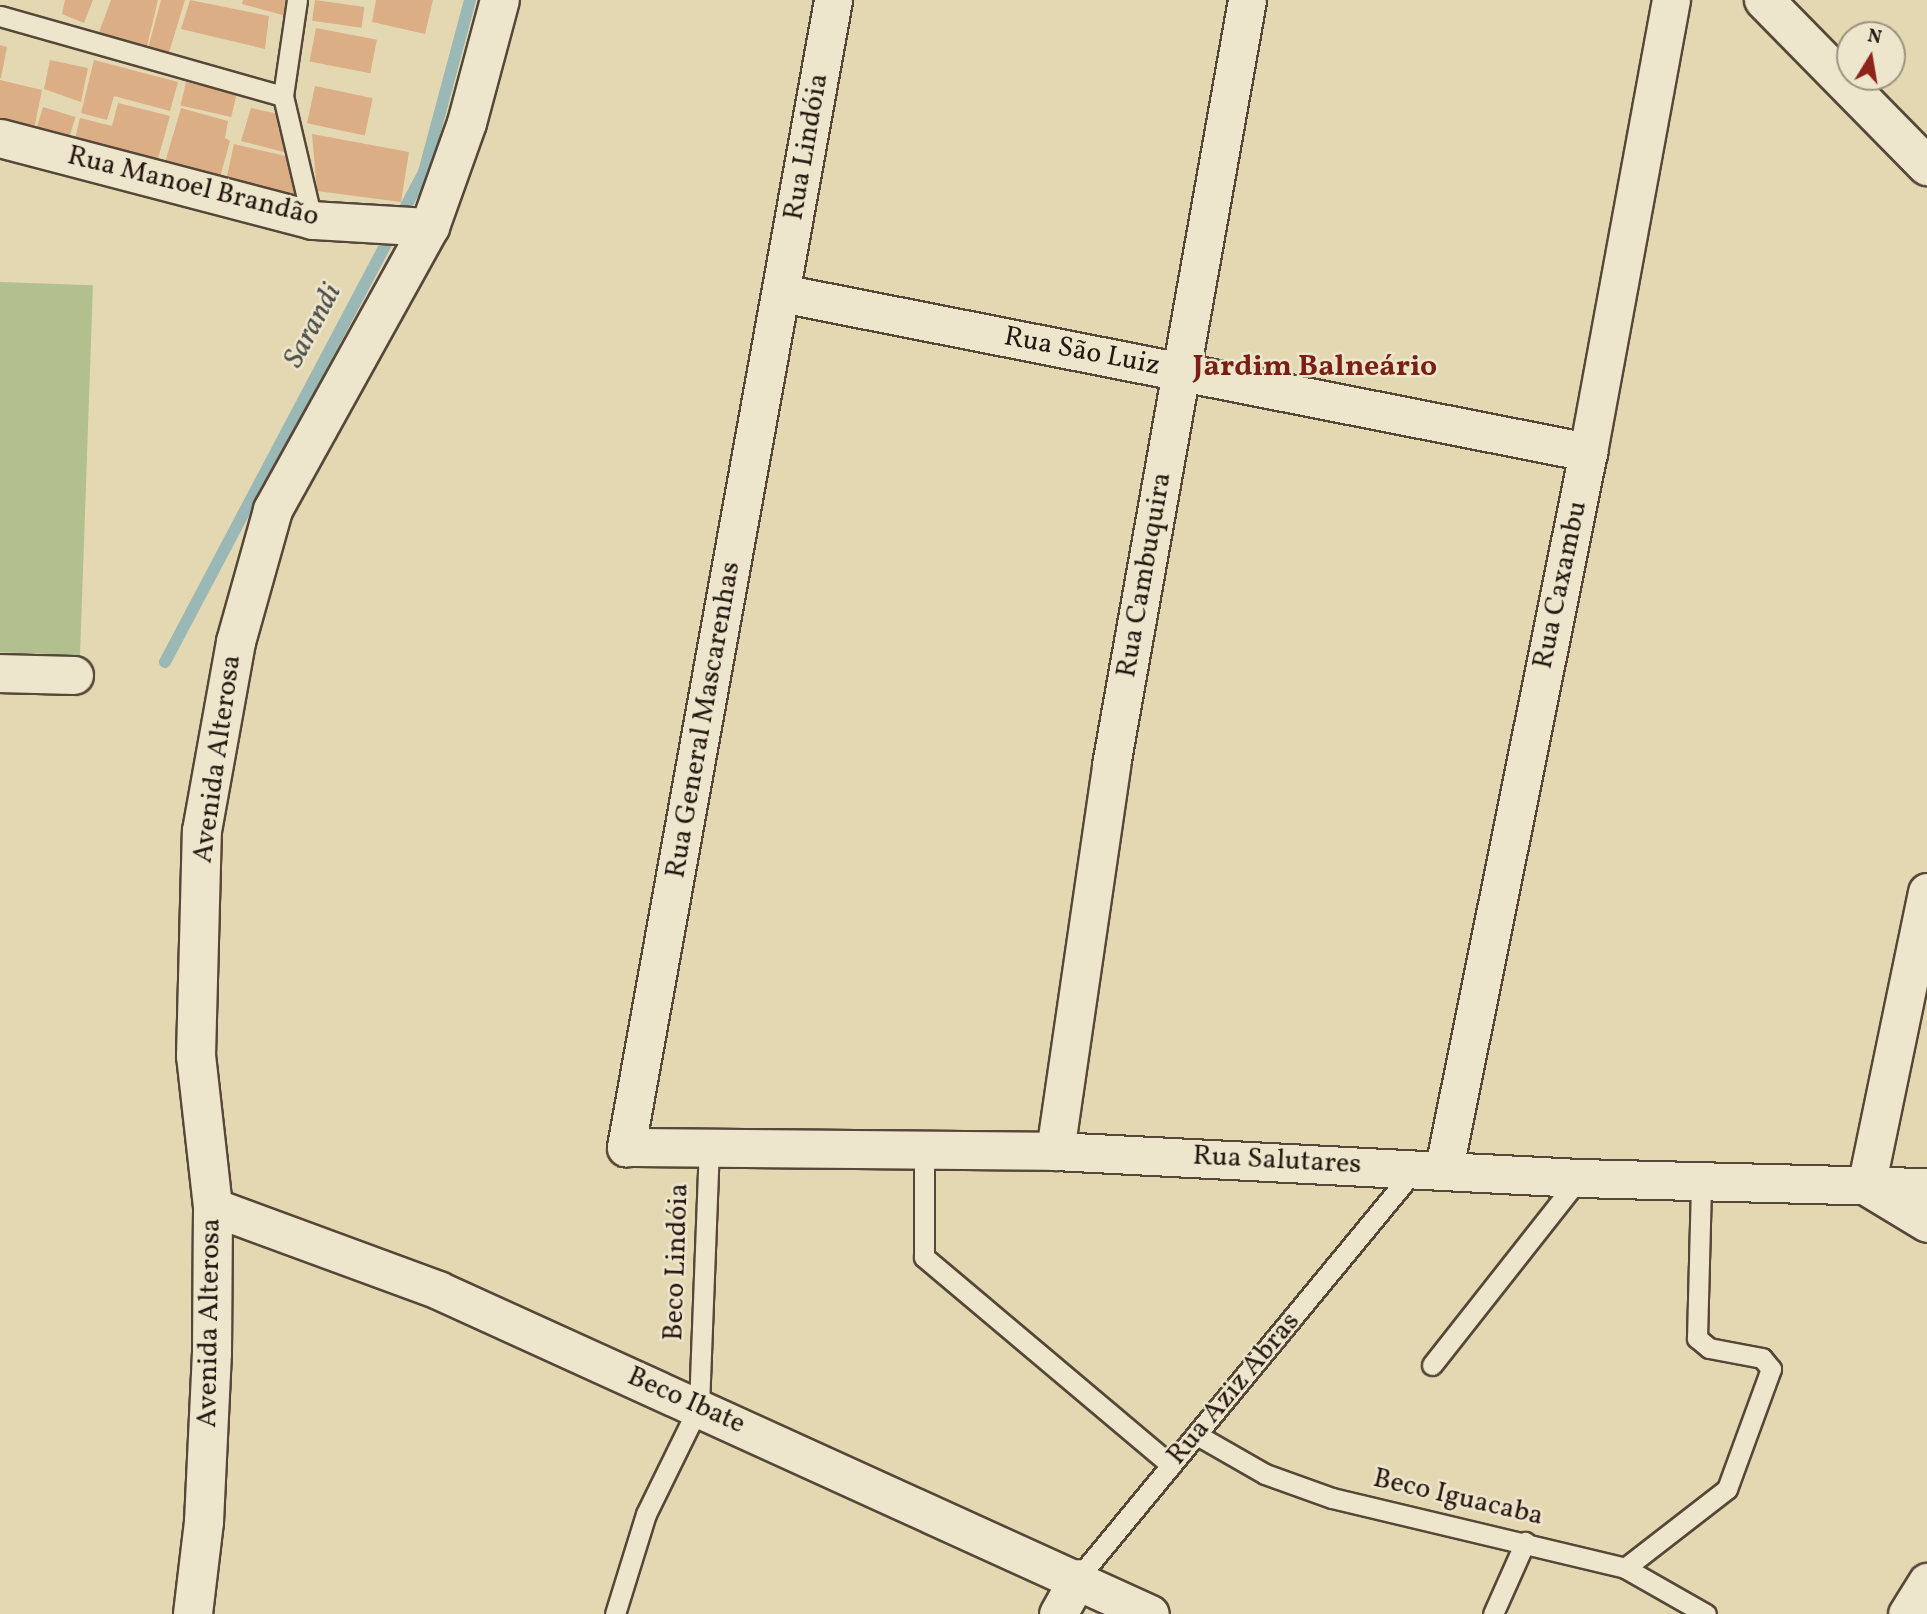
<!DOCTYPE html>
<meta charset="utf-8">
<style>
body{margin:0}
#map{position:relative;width:1927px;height:1614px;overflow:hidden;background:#e4d8b2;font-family:Vollkorn,serif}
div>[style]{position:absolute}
.green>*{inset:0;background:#b2bf8e;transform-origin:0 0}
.stream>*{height:12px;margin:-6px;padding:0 6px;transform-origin:6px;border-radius:6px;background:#99b8b6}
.building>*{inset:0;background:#dbae85;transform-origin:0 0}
.roads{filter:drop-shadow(2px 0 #564738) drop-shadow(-2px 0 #564738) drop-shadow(0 2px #564738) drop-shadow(0 -2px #564738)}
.service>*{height:19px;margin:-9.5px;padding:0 9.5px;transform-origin:9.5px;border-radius:9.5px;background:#ede6cd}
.minor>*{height:37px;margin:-18.5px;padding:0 18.5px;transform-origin:18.5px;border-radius:18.5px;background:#ede6cd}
.tertiary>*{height:38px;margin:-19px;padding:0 19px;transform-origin:19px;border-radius:19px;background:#ede6cd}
.secondary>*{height:38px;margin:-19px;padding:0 19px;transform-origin:19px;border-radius:19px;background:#ede6cd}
span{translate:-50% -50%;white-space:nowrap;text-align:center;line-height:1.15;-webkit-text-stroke:5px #ede6cd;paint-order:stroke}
.street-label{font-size:28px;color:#261710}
.water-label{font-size:30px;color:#4e4f4a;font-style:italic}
.neighbourhood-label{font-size:30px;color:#7a1f14;font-weight:700}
.north{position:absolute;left:1836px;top:21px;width:70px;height:70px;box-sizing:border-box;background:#ede6cd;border:2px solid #9d9381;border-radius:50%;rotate:11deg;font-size:19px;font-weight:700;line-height:28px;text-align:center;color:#261710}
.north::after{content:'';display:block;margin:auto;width:24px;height:32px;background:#8f2418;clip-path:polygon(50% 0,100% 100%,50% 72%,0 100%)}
</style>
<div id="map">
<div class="green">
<i style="left:0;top:282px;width:93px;height:370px;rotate:2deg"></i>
</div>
<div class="stream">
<i style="left:165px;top:662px;width:554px;rotate:-62.14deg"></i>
<i style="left:424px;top:172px;width:178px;rotate:-75deg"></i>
</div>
<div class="building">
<i style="clip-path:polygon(65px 0,93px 0,84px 23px,62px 14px)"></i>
<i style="clip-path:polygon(111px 0,158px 0,146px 50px,98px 35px)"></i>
<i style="clip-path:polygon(161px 0,185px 0,167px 59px,147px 52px)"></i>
<i style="clip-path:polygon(190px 0,269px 16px,265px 49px,181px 29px)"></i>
<i style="clip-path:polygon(243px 0,289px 0,286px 16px,242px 4px)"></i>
<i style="left:315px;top:0;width:50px;height:21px;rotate:8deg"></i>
<i style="clip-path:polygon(376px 0,433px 0,425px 34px,372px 22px)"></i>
<i style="left:316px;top:28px;width:62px;height:34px;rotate:11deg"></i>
<i style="clip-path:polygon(0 45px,7px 47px,1px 78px,0 78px)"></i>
<i style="clip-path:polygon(50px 60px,88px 68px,81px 102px,44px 89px)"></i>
<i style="clip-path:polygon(94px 60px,178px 82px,170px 111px,114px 96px,107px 120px,81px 113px)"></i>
<i style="clip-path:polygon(0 80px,42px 90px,33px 134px,0 125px)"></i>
<i style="left:186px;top:82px;width:52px;height:24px;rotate:13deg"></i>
<i style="left:315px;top:86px;width:59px;height:38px;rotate:12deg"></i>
<i style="clip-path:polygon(118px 103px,170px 116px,157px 162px,74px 143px,80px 118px,112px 126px)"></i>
<i style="left:43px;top:107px;width:34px;height:26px;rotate:17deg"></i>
<i style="clip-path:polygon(181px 108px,228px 121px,225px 138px,230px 141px,219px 181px,164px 166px)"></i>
<i style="clip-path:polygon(251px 108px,279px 114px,278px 129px,291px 132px,295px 155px,241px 141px)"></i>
<i style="clip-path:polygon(312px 134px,409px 152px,401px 202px,317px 191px)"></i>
<i style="clip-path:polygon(234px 144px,294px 158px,296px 199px,226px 181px)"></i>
</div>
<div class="roads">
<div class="service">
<i style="left:297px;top:0;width:97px;rotate:98.3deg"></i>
<i style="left:283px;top:96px;width:127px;rotate:76.8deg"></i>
<i style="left:0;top:16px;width:294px;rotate:15.8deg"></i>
<i style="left:924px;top:1149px;width:108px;rotate:90deg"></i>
<i style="left:924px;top:1257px;width:323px;rotate:40.1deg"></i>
<i style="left:1432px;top:1365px;width:238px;rotate:-51.8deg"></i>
<i style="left:1197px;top:1435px;width:78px;rotate:29.8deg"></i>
<i style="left:1265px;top:1474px;width:71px;rotate:19.7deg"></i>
<i style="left:1332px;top:1498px;width:301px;rotate:13.4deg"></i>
<i style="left:1625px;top:1568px;width:93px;rotate:29.6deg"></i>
<i style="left:1625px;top:1568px;width:129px;rotate:-37.8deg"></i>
<i style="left:1727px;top:1489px;width:128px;rotate:-69.9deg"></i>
<i style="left:1771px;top:1369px;width:14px;rotate:-129deg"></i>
<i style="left:1762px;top:1358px;width:54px;rotate:-169.3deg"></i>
<i style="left:1709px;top:1348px;width:16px;rotate:-140deg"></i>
<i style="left:1697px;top:1338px;width:156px;rotate:-88.5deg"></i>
<i style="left:1078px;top:1578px;width:531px;rotate:-50.5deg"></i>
<i style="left:615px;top:1614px;width:105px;rotate:-72.8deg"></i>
<i style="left:646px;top:1514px;width:120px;rotate:-63.9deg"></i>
<i style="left:699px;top:1406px;width:258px;rotate:-87.8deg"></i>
<i style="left:1493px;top:1614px;width:79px;rotate:-66deg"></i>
</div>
<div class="minor">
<i style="left:833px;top:0;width:1166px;rotate:100.23deg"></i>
<i style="left:626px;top:1147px;width:429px;rotate:0.5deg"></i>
<i style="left:1055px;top:1151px;width:525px;rotate:2.95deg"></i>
<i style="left:1579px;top:1178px;width:348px;rotate:1.5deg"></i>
<i style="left:0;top:138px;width:323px;rotate:14.7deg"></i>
<i style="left:312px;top:220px;width:118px;rotate:3.4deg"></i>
<i style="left:781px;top:293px;width:823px;rotate:11.15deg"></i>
<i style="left:0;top:673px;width:74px;rotate:1.5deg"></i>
<i style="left:1927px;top:892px;width:300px;rotate:101.7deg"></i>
<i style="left:1866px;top:1186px;width:71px;rotate:31.2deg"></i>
<i style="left:1055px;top:1151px;width:390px;rotate:-81.7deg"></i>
<i style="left:1111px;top:765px;width:777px;rotate:-79.92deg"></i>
<i style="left:1444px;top:1168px;width:730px;rotate:-78.63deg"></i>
<i style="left:1588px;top:452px;width:460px;rotate:-79.6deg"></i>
<i style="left:213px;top:1207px;width:240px;rotate:20.2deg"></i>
<i style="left:438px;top:1290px;width:782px;rotate:24.47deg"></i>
<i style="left:1058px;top:1614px;width:41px;rotate:-60.9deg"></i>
<i style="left:1907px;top:1614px;width:38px;rotate:-58deg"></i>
</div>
<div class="tertiary">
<i style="left:193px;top:1614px;width:93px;rotate:-83.2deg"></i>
<i style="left:204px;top:1522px;width:169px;rotate:-87.3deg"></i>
<i style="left:212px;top:1353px;width:146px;rotate:-89.6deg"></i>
<i style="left:213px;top:1207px;width:152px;rotate:-96.4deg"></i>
<i style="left:196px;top:1056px;width:225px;rotate:-88.5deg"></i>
<i style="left:202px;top:831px;width:192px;rotate:-79.8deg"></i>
<i style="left:236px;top:642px;width:137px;rotate:-74.3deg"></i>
<i style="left:273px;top:510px;width:324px;rotate:-61deg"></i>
<i style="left:430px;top:227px;width:110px;rotate:-70.4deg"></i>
<i style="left:467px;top:123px;width:127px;rotate:-75deg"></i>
</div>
<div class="secondary">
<i style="left:1764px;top:0;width:233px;rotate:45.5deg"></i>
</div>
</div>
<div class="street-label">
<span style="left:807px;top:147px;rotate:-80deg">Rua Lindóia</span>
<span style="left:193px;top:187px;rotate:14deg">Rua Manoel Brandão</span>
<span style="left:1082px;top:352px;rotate:11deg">Rua São Luiz</span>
<span style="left:1145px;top:575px;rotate:-80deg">Rua Cambuquira</span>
<span style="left:1561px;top:585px;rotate:-78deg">Rua Caxambu</span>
<span style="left:704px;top:720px;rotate:-80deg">Rua General Mascarenhas</span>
<span style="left:218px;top:759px;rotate:-82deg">Avenida Alterosa</span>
<span style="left:1277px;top:1161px;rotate:3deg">Rua Salutares</span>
<span style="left:677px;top:1262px;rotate:-88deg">Beco Lindóia</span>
<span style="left:210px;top:1323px;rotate:-89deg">Avenida Alterosa</span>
<span style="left:1234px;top:1389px;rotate:-50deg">Rua Aziz Abras</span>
<span style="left:686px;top:1401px;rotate:24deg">Beco Ibate</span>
<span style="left:1458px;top:1498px;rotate:13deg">Beco Iguacaba</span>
</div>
<div class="water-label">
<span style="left:313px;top:326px;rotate:-62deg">Sarandi</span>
</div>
<div class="neighbourhood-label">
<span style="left:1315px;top:367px">Jardim Balneário</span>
</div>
<div class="north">N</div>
</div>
